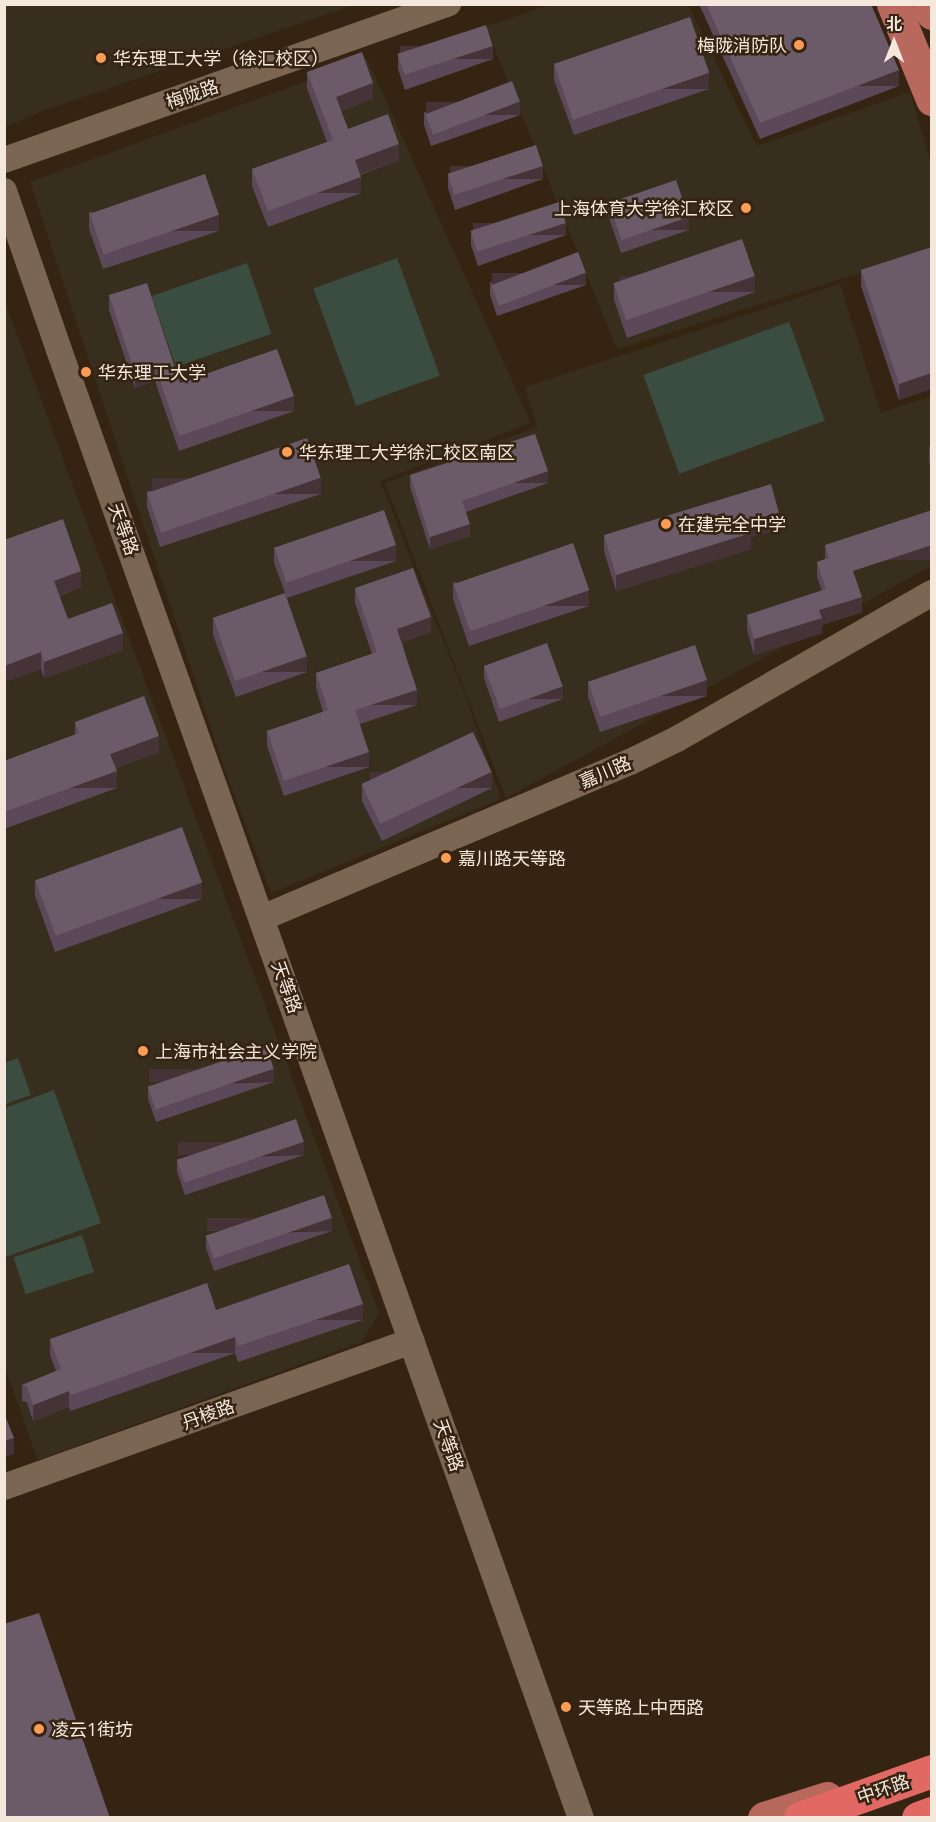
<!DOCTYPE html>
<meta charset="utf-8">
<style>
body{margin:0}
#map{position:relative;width:936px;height:1822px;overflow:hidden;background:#362412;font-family:"Open Sans","Noto Sans SC",sans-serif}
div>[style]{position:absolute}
.education>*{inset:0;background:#382e1e}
.green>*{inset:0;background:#3a4d40;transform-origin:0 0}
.minor>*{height:26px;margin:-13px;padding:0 13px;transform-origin:13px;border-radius:13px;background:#7b6653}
.major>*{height:33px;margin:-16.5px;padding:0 16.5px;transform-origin:16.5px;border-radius:16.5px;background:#b9685d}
.highway>*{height:33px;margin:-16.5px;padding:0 16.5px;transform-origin:16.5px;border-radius:16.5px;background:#e26963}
.wall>*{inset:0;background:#5b495a}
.shaded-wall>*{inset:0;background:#453337;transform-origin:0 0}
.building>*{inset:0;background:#6b5a68;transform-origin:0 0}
.dots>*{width:16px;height:16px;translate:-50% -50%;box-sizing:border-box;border:3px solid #362412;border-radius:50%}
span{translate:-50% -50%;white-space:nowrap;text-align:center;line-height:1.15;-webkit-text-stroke:5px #362412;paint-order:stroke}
.poi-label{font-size:18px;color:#f4e8dd}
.right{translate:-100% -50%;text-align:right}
.left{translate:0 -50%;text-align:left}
.street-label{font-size:18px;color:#f4e8dd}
.frame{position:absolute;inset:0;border:6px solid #f4e8dd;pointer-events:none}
.north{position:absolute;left:864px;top:12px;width:60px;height:60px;-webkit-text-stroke:4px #362412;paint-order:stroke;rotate:0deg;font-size:16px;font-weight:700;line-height:24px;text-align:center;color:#f4e8dd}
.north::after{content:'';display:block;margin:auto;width:21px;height:27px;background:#f4e8dd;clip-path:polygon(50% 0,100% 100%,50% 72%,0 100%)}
</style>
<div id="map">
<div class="education">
<i style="clip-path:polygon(5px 4px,354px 4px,354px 5px,42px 111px,5px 127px)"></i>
<i style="clip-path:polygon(548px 5px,688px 5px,757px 146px,910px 92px,931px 164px,931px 251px,617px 349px,486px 27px)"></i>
<i style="clip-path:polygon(367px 59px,531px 423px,380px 481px,465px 695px,501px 799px,271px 893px,222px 762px,30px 182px)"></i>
<i style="clip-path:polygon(840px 284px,881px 413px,931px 396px,931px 566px,506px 798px,385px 483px,537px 427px,525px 387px)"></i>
<i style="clip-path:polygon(5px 302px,379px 1313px,362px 1342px,38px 1460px,5px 1368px)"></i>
</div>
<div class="green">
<i style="left:397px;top:258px;width:125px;height:89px;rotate:70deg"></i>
<i style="left:247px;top:263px;width:75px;height:101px;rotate:71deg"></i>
<i style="left:789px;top:322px;width:105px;height:155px;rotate:70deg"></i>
<i style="clip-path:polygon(18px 1058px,31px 1095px,5px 1104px,5px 1063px)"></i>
<i style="clip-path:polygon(54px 1090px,101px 1223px,5px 1257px,5px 1108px)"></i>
<i style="left:82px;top:1235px;width:39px;height:72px;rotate:72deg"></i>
</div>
<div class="minor">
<i style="left:4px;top:160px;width:471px;rotate:-19.4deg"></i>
<i style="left:4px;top:191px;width:168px;rotate:70.9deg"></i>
<i style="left:59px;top:350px;width:1558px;rotate:70.43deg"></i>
<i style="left:262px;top:918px;width:400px;rotate:-23deg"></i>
<i style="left:630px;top:762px;width:52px;rotate:-26.1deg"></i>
<i style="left:677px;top:739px;width:294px;rotate:-29.8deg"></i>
<i style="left:4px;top:1487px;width:433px;rotate:-19.7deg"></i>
</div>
<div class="major">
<i style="left:893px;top:4px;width:103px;rotate:67.7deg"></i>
<i style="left:928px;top:4px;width:10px;rotate:66deg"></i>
<i style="left:764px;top:1818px;width:66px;rotate:-17.6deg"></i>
</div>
<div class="highway">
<i style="left:800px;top:1818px;width:140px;rotate:-19.6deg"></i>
<i style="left:918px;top:1818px;width:15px;rotate:-20deg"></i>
</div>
<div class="wall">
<i style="clip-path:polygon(699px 4px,871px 4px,899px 86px,760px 139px)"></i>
<i style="clip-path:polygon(398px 56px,493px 59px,405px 90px,398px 69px)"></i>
<i style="clip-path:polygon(554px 63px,709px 89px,574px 135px,554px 80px)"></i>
<i style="clip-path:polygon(307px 72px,373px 99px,341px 111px,348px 129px,399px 160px,360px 175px,361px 193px,268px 227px,252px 186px,252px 169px,327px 142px,307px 88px)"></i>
<i style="clip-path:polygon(424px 112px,520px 115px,431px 146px,424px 125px)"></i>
<i style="clip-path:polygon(448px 176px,543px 179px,455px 210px,448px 188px)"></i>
<i style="clip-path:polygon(608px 202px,689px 230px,621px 253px,608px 215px)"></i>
<i style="clip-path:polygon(89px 212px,219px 231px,103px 269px,89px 229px)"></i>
<i style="clip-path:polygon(471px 233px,566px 235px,478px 266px,471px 245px)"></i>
<i style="clip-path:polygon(932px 247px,899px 400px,861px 286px,861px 270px)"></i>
<i style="clip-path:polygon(490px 282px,586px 285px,497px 316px,490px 295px)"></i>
<i style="clip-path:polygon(614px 284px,755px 292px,627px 338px,614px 300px)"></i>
<i style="clip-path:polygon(109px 295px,180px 383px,294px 411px,179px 451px,155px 381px,135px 388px,109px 310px)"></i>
<i style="clip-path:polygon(932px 445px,932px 468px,929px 462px,929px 446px)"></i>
<i style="clip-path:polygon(410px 475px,548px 483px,466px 512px,470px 536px,430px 549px,410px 487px)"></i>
<i style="clip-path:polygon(147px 491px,321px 494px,160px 547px,147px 507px)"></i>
<i style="clip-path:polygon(779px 529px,751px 537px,751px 549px,616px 591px,604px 551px,604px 535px)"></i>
<i style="clip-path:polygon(4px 540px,81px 587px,59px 596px,68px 619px,123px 650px,44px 678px,41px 669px,4px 682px)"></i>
<i style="clip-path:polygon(825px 545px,858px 585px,862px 612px,822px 625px,822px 633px,754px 655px,747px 630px,747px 615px,822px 591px,817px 577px,817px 562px,825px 559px)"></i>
<i style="clip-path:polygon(274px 547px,396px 561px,287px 598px,274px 563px)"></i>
<i style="clip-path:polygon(453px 582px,589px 606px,469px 646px,453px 599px)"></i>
<i style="clip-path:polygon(355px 588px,431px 632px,402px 642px,417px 705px,360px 724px,369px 767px,284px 796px,267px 746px,267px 731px,323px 712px,316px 688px,316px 673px,372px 654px,355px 603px)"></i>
<i style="clip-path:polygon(213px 618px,307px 672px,236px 697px,213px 635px)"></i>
<i style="clip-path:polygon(484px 665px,563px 699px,499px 722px,484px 678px)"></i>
<i style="clip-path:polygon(588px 681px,707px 696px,600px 732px,588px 697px)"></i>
<i style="clip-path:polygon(75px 722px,159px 752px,116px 768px,117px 788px,4px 829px,4px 761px,75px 735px)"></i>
<i style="clip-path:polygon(362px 785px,492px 788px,382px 841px,362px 801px)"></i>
<i style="clip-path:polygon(35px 880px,202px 899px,55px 952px,35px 896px)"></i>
<i style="clip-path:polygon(274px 1082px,156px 1122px,148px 1099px,148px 1086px)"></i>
<i style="clip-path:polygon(304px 1155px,185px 1195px,177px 1172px,177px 1159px)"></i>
<i style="clip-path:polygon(332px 1231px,214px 1271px,206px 1248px,206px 1235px)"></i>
<i style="clip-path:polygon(216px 1310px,363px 1320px,238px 1362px,235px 1353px,71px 1411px,69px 1407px,33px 1421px,27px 1402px,22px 1401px,22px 1385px,56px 1371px,50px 1355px,50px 1339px)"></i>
</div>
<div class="shaded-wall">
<i style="left:493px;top:46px;width:13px;height:93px;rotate:90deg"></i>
<i style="left:899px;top:70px;width:16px;height:149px;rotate:90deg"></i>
<i style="left:709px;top:73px;width:16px;height:143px;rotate:90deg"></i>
<i style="clip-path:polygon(373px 83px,373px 99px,336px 113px,336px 97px)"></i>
<i style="left:520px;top:102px;width:13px;height:94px;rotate:90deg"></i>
<i style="clip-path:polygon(399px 144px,399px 160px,355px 176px,355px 160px)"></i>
<i style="left:543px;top:166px;width:13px;height:93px;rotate:90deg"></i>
<i style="left:361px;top:177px;width:16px;height:99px;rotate:90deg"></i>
<i style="left:219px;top:215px;width:16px;height:122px;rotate:90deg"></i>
<i style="left:689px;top:217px;width:13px;height:72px;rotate:90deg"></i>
<i style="left:566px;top:223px;width:12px;height:93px;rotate:90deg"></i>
<i style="left:586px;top:273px;width:12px;height:94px;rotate:90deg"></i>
<i style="left:755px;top:276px;width:16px;height:136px;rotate:90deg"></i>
<i style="clip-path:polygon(155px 366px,155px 381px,135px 388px,135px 373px)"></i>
<i style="clip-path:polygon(932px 373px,932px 389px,899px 400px,899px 384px)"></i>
<i style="left:294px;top:396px;width:15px;height:122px;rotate:90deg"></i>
<i style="left:548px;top:471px;width:12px;height:91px;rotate:90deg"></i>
<i style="left:321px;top:478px;width:16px;height:169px;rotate:90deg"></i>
<i style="clip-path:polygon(779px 513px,779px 529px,751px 537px,751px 549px,616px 591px,616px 575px,748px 522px)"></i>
<i style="clip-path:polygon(470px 524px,470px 536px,430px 549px,430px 537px)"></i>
<i style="left:396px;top:545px;width:16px;height:115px;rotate:90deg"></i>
<i style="left:932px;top:545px;width:15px;height:83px;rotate:90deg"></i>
<i style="clip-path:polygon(81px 571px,81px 587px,54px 597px,54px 581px)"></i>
<i style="left:589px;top:590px;width:16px;height:126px;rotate:90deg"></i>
<i style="clip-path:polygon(862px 597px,862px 612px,822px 625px,822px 633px,754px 655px,754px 639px,819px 610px)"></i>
<i style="clip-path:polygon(431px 617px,431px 632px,397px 644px,397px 629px)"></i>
<i style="clip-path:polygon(123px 633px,123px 650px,44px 678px,44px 662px)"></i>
<i style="clip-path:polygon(41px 652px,41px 669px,4px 682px,4px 666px)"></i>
<i style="left:307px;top:656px;width:16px;height:75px;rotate:90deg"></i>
<i style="left:707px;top:680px;width:16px;height:113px;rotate:90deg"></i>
<i style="left:563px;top:686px;width:13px;height:68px;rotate:90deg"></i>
<i style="left:417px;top:690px;width:15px;height:65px;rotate:90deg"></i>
<i style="clip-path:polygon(159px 736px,159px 752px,110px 770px,110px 754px)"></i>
<i style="left:369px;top:752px;width:15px;height:90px;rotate:90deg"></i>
<i style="left:117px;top:771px;width:17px;height:120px;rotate:90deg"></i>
<i style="left:492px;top:772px;width:16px;height:122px;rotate:90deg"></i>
<i style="left:202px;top:883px;width:16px;height:156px;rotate:90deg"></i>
<i style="left:274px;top:1069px;width:13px;height:125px;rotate:90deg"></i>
<i style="left:304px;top:1142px;width:13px;height:126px;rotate:90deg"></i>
<i style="left:332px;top:1218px;width:13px;height:125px;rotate:90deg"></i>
<i style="left:363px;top:1304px;width:16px;height:132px;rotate:90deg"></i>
<i style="left:235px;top:1337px;width:16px;height:174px;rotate:90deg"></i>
<i style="clip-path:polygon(69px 1391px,69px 1407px,33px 1421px,33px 1405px)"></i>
<i style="clip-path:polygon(14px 1438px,14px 1454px,4px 1457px,4px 1441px)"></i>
</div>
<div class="building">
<i style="clip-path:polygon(706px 4px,871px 4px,899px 70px,760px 123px)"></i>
<i style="left:690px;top:17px;width:59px;height:144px;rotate:71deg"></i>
<i style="left:486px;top:25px;width:22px;height:93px;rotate:72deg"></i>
<i style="clip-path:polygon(362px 52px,373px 83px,336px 97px,348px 129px,388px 114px,399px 144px,355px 160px,361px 177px,268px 211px,252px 169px,333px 140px,307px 72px)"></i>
<i style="left:512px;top:81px;width:22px;height:93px;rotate:69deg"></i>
<i style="left:536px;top:145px;width:22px;height:93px;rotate:72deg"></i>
<i style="left:205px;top:174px;width:43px;height:122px;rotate:71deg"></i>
<i style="left:676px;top:180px;width:39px;height:71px;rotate:71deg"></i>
<i style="left:559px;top:202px;width:22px;height:93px;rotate:72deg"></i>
<i style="left:742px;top:239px;width:39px;height:136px;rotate:71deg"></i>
<i style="clip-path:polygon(932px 247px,932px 373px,899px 384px,861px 270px)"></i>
<i style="left:578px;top:252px;width:22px;height:93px;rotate:69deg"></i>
<i style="clip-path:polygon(147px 283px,180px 383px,277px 349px,294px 396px,179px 436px,155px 366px,135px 373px,109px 295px)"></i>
<i style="clip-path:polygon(535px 434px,548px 471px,462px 501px,470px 524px,430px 537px,410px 475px)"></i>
<i style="left:307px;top:438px;width:42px;height:169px;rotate:71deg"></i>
<i style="clip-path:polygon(771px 484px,779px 513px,748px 522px,751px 533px,616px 575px,604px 535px)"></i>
<i style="left:384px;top:510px;width:37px;height:116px;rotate:71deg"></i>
<i style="clip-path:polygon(932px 510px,932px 545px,853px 571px,862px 597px,819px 610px,822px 618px,754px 639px,747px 615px,826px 589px,817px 562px,829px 558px,825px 545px)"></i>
<i style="clip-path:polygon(63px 519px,81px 571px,54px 581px,68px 619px,112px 603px,123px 633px,44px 662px,41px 652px,4px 666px,4px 540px)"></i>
<i style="left:573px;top:543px;width:50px;height:126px;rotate:71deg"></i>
<i style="clip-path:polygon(413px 568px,431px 617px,397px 629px,417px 690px,355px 710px,369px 752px,284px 781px,267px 731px,328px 710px,316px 673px,377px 652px,355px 588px)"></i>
<i style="left:285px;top:593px;width:67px;height:76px;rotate:71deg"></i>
<i style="left:547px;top:643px;width:46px;height:67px;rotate:70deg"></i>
<i style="left:695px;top:645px;width:37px;height:113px;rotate:71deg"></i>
<i style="clip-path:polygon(144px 696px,159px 736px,110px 754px,117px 771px,4px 812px,4px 761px,79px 733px,75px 722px)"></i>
<i style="left:473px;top:732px;width:44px;height:123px;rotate:65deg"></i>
<i style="left:182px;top:827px;width:59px;height:156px;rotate:70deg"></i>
<i style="left:266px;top:1046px;width:24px;height:125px;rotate:71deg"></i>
<i style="left:296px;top:1119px;width:24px;height:126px;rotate:71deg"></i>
<i style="left:324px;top:1195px;width:24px;height:125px;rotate:71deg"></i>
<i style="clip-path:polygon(349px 1264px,363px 1304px,238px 1346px,235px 1337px,71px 1395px,69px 1391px,33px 1405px,27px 1386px,22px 1385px,61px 1369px,50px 1339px,207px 1283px,216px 1310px)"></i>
<i style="clip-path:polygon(4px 1413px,14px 1438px,4px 1441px)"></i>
<i style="clip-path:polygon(39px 1613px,110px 1818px,4px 1818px,4px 1624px)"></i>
</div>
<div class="dots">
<i style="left:799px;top:45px;background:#fd9d55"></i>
<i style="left:101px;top:58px;background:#fd9d55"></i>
<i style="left:746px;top:208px;background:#fd9d55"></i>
<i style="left:86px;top:372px;background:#fd9d55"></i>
<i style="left:287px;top:452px;background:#fd9d55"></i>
<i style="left:666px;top:524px;background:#fd9d55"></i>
<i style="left:446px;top:858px;background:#fd9d55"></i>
<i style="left:143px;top:1051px;background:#fd9d55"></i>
<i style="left:566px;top:1707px;background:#fd9d55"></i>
<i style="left:39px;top:1729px;background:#fd9d55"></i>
</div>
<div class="poi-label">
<span class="right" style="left:787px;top:45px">梅陇消防队</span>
<span class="left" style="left:113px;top:58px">华东理工大学（徐汇校区）</span>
<span class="right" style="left:734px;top:208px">上海体育大学徐汇校区</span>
<span class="left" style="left:98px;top:372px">华东理工大学</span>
<span class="left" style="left:299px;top:452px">华东理工大学徐汇校区南区</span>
<span class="left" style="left:678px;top:524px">在建完全中学</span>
<span class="left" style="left:458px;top:858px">嘉川路天等路</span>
<span class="left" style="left:155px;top:1051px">上海市社会主义学院</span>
<span class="left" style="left:578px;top:1707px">天等路上中西路</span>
<span class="left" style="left:51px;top:1729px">凌云1街坊</span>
</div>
<div class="street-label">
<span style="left:192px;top:94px;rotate:-19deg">梅陇路</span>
<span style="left:124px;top:529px;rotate:70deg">天等路</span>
<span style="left:605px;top:772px;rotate:-23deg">嘉川路</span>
<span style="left:287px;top:987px;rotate:70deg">天等路</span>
<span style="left:208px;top:1414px;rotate:-20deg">丹棱路</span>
<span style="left:449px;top:1445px;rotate:70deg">天等路</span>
<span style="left:883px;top:1789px;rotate:-19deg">中环路</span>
</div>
<div class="frame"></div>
<div class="north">北</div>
</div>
